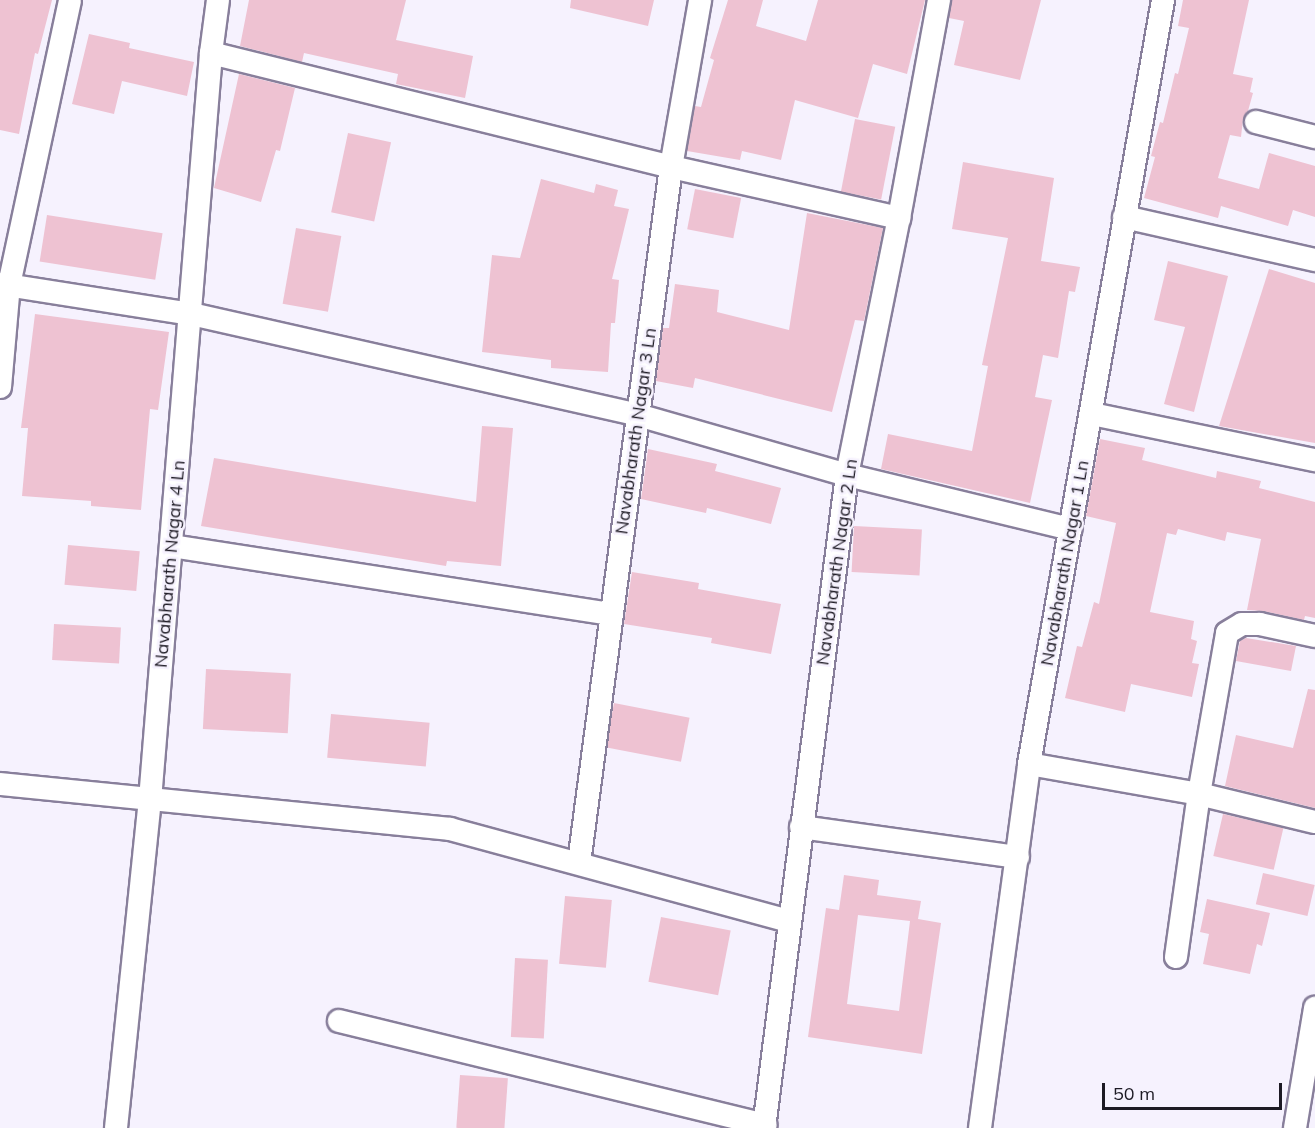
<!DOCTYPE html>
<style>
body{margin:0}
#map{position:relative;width:1315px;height:1128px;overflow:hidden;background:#f6f2fe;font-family:Mulish,sans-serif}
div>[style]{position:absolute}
.building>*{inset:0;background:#eec2d2;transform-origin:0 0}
.roads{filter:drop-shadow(2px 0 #887f9b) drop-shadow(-2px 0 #887f9b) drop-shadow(0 2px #887f9b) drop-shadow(0 -2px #887f9b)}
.minor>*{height:22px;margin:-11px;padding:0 11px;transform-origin:11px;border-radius:11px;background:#fff}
span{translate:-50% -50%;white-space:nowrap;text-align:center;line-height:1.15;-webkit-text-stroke:5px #f6f2fe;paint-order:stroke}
.street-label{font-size:18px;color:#1d1a24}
.scale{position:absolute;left:1102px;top:1083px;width:180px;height:27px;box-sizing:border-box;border:3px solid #1d1a24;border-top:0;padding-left:8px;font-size:18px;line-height:21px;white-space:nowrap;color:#1d1a24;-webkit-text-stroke:4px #f6f2fe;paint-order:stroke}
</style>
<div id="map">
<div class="building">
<i style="clip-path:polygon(0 0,52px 0,38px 54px,35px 53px,19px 134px,0 130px)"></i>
<i style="clip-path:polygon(249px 0,406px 0,396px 40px,473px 56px,465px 98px,396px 84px,398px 74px,304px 53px,302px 62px,240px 46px)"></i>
<i style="clip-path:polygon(571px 0,654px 0,648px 26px,570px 8px)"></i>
<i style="clip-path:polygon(728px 0,763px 0,756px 26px,806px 41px,818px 0,925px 0,907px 74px,873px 64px,858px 118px,795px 100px,781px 160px,742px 151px,740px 160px,687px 151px,695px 106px,701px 107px,714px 60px,710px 58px)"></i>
<i style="clip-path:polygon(952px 0,1041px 0,1020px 80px,954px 65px,964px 21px,949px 18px)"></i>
<i style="clip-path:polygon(1183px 0,1249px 0,1233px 74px,1253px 78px,1250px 92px,1253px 93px,1248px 111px,1243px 119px,1241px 137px,1230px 135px,1218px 178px,1259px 189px,1269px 153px,1315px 166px,1315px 217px,1293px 210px,1288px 226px,1221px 206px,1218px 218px,1144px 198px,1155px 157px,1151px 156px,1160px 122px,1163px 123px,1175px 73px,1178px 74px,1189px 28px,1178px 26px)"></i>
<i style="clip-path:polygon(89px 34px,130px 43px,129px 48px,194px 62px,187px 96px,122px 81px,114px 114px,72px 104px)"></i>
<i style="clip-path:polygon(239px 74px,295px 88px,280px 151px,276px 150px,261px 202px,214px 188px)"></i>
<i style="left:855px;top:119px;width:41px;height:74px;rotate:11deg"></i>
<i style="left:348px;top:133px;width:44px;height:81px;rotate:12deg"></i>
<i style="clip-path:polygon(963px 162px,1054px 178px,1041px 261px,1080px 267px,1075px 292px,1069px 291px,1058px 358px,1043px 355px,1035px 397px,1052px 400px,1030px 503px,881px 469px,888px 434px,972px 451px,988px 366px,982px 365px,1008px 238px,952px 229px)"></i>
<i style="clip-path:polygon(541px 179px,594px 193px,596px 184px,618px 190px,614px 206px,629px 209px,612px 279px,619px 280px,615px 323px,611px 323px,608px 372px,551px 368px,551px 360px,482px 352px,492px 255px,520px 258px)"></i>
<i style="left:695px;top:189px;width:47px;height:41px;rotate:11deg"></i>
<i style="clip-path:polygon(807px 213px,883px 228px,864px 321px,855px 320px,832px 412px,695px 378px,693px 388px,656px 381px,663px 328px,669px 328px,675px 284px,719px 290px,717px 312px,789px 330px)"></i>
<i style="left:47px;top:215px;width:117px;height:47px;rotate:9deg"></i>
<i style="left:296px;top:228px;width:46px;height:77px;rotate:10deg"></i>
<i style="clip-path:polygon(1168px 261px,1228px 276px,1194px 412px,1164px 404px,1185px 327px,1154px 320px)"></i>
<i style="clip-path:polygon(1269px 269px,1315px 283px,1315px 443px,1219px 426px)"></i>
<i style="clip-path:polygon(35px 314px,169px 332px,158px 410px,150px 409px,141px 510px,91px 506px,91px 501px,22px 496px,28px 428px,21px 428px)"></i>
<i style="clip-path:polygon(482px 426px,513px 428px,501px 566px,447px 561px,446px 566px,201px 526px,214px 458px,476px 502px)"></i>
<i style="clip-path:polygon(1100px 439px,1145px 448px,1142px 460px,1216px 478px,1217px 471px,1261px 481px,1259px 488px,1315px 502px,1315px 618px,1305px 616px,1304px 620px,1263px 611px,1247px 610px,1261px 539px,1227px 532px,1225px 541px,1178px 529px,1176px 535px,1167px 533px,1150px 612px,1194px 621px,1191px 639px,1197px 641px,1192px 663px,1199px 664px,1192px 697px,1131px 684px,1125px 712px,1065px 698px,1077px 646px,1082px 647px,1094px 602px,1099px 604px,1116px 523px,1086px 516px)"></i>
<i style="clip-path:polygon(648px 449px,717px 464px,715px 471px,781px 488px,771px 524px,707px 508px,706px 513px,641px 499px)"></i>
<i style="left:854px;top:526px;width:68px;height:46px;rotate:3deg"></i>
<i style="left:68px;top:545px;width:72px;height:40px;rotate:5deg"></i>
<i style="clip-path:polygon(632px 572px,699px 583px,698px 589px,781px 604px,771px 654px,711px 643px,712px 638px,624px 624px)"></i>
<i style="left:54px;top:624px;width:67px;height:36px;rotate:3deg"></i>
<i style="clip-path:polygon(1246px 638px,1296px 646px,1291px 671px,1236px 661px,1240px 641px)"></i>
<i style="left:206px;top:669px;width:85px;height:60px;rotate:3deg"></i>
<i style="clip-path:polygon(1308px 689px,1315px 690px,1315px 808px,1225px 786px,1236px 735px,1293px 748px)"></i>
<i style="left:614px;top:703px;width:77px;height:45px;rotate:11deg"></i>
<i style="left:331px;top:714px;width:99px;height:44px;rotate:5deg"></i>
<i style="left:1223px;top:814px;width:62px;height:43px;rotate:13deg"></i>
<i style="left:1263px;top:873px;width:53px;height:32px;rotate:13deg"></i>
<i style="clip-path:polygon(evenodd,844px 875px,879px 880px,877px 895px,921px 901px,918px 919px,941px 923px,922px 1054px,808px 1037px,826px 908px,839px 910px,844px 875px,858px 915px,910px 921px,899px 1011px,847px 1004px,858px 915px)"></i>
<i style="left:565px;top:896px;width:47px;height:68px;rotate:5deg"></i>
<i style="clip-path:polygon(1207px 899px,1270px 913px,1262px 946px,1257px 944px,1250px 974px,1203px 964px,1209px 934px,1200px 932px)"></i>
<i style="left:661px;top:917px;width:71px;height:66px;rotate:11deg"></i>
<i style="left:515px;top:958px;width:33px;height:79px;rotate:3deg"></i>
<i style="left:460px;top:1075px;width:48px;height:53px;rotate:4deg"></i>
</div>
<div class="roads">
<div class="minor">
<i style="left:211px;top:53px;width:474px;rotate:13.9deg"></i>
<i style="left:671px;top:167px;width:234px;rotate:12.6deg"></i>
<i style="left:1256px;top:122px;width:61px;rotate:14.3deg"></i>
<i style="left:1124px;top:217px;width:196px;rotate:12.7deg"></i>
<i style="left:0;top:284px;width:193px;rotate:8.9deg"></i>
<i style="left:191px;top:314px;width:458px;rotate:12.7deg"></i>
<i style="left:638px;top:415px;width:217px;rotate:16deg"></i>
<i style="left:847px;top:475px;width:230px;rotate:13.6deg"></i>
<i style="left:0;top:387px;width:102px;rotate:-85deg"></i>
<i style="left:9px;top:285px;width:291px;rotate:-77.9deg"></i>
<i style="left:1092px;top:414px;width:228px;rotate:11.7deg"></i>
<i style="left:172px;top:546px;width:445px;rotate:8.8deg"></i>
<i style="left:1029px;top:764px;width:173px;rotate:10deg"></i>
<i style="left:1199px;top:794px;width:119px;rotate:13.6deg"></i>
<i style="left:0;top:784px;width:452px;rotate:5.7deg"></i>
<i style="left:450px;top:829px;width:351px;rotate:15.2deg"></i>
<i style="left:801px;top:827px;width:219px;rotate:7.9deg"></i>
<i style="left:579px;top:863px;width:702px;rotate:-82.47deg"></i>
<i style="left:671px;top:167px;width:169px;rotate:-80.1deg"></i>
<i style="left:1176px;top:957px;width:165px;rotate:-82deg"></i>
<i style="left:1199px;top:794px;width:163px;rotate:-80.1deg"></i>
<i style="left:1227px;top:633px;width:17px;rotate:-31deg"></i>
<i style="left:1242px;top:624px;width:18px"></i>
<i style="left:1260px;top:624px;width:56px;rotate:12.3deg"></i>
<i style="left:339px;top:1021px;width:439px;rotate:13.7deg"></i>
<i style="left:116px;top:1128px;width:330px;rotate:-84.1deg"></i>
<i style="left:150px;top:800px;width:749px;rotate:-85.33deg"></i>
<i style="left:211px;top:53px;width:53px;rotate:-82.5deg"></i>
<i style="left:764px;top:1128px;width:658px;rotate:-82.76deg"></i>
<i style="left:847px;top:475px;width:262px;rotate:-78.6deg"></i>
<i style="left:899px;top:218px;width:222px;rotate:-79.6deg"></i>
<i style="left:980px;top:1128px;width:367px;rotate:-82.3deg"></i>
<i style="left:1029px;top:764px;width:776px;rotate:-80.05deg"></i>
<i style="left:1295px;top:1128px;width:122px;rotate:-80.5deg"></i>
</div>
</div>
<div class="street-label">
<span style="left:636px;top:431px;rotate:-82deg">Navabharath Nagar 3 Ln</span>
<span style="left:837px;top:562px;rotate:-82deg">Navabharath Nagar 2 Ln</span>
<span style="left:1065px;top:563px;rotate:-80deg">Navabharath Nagar 1 Ln</span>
<span style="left:170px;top:564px;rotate:-85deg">Navabharath Nagar 4 Ln</span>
</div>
<div class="scale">50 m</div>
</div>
